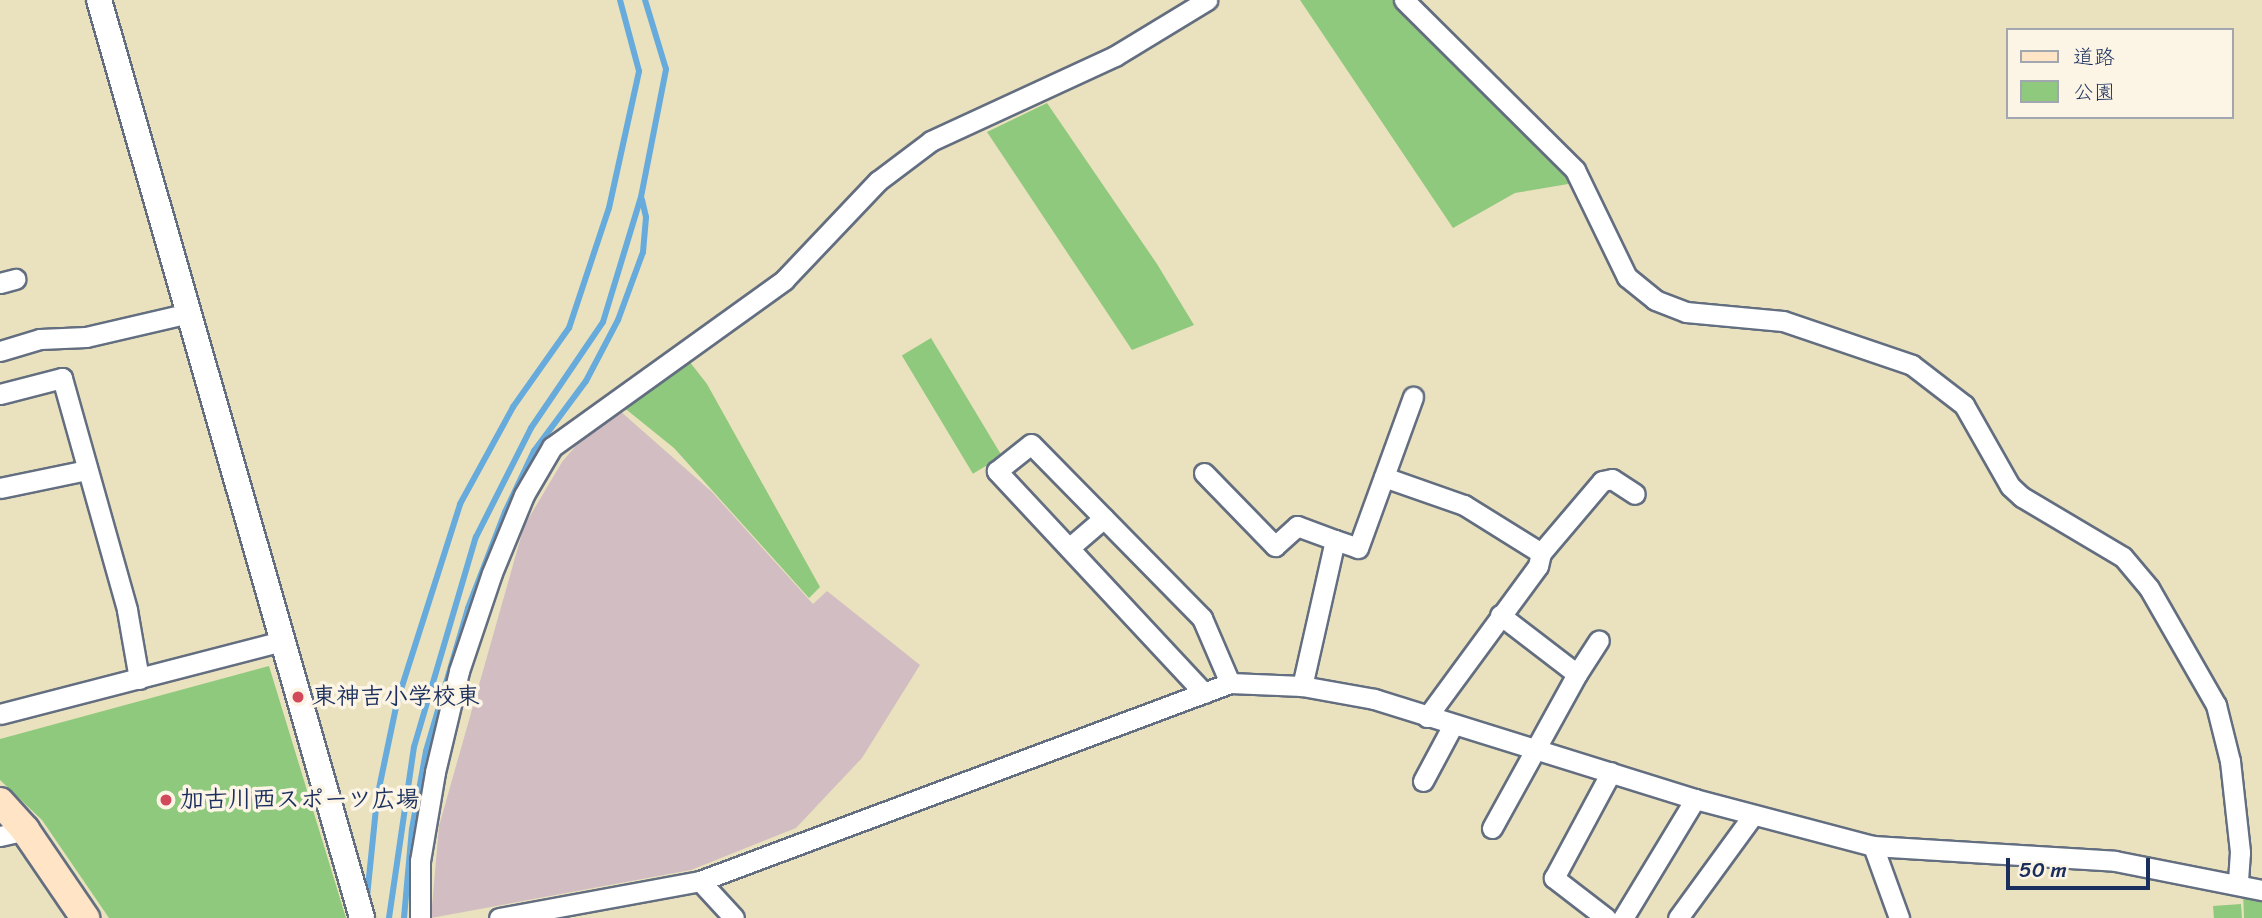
<!DOCTYPE html>
<meta charset="utf-8">
<style>
body{margin:0}
#map{position:relative;width:2262px;height:918px;overflow:hidden;background:#eae2be;font-family:Sriracha,"Klee One",sans-serif}
div>[style]{position:absolute}
.industrial>*{inset:0;background:#d2bec2}
.green>*{inset:0;background:#8fc97d;transform-origin:0 0}
.stream>*{height:6px;margin:-3px;padding:0 3px;transform-origin:3px;border-radius:3px;background:#67abdc}
.roads{filter:drop-shadow(2px 0 #636e80) drop-shadow(-2px 0 #636e80) drop-shadow(0 2px #636e80) drop-shadow(0 -2px #636e80)}
.minor>*{height:19px;margin:-9.5px;padding:0 9.5px;transform-origin:9.5px;border-radius:9.5px;background:#fff}
.tertiary>*{height:24px;margin:-12px;padding:0 12px;transform-origin:12px;border-radius:12px;background:#fff}
.secondary>*{height:28px;margin:-14px;padding:0 14px;transform-origin:14px;border-radius:14px;background:#ffe4c6}
.dots>*{width:19px;height:19px;translate:-50% -50%;box-sizing:border-box;border:4px solid #fcf5e5;border-radius:50%}
span{translate:-50% -50%;white-space:nowrap;text-align:center;line-height:1.15;-webkit-text-stroke:7px #fcf5e5;paint-order:stroke}
.poi-label{font-size:24px;color:#1b2f5e;font-weight:700}
.left{translate:0 -50%;text-align:left}
.legend{position:absolute;left:2006px;top:28px;width:228px;height:91px;box-sizing:border-box;background:#fcf5e5;border:2px solid #a2a6af;margin:0;padding:9px 12px;list-style:none;font-size:21px;color:#1b2f5e}
.legend li{display:flex;align-items:center;gap:14px;height:35px}
.legend b{width:35px;border:2px solid #a2a6af}
.scale{position:absolute;left:2006px;top:858px;width:144px;height:32px;box-sizing:border-box;border:4px solid #1b2f5e;border-top:0;padding-left:9px;font-size:21px;line-height:24px;white-space:nowrap;color:#1b2f5e;-webkit-text-stroke:5px #fcf5e5;paint-order:stroke}
</style>
<div id="map">
<div class="industrial">
<i style="clip-path:polygon(619px 410px,712px 492px,813px 604px,827px 591px,920px 665px,862px 758px,796px 828px,691px 870px,431px 918px,439px 826px,524px 526px,562px 462px,585px 435px)"></i>
</div>
<div class="green">
<i style="clip-path:polygon(1300px 0,1393px 0,1574px 183px,1515px 193px,1453px 228px)"></i>
<i style="clip-path:polygon(1047px 103px,1157px 264px,1194px 325px,1132px 350px,987px 132px)"></i>
<i style="left:931px;top:338px;width:138px;height:34px;rotate:59deg"></i>
<i style="clip-path:polygon(689px 361px,707px 384px,820px 587px,809px 598px,674px 448px,622px 406px)"></i>
<i style="clip-path:polygon(269px 666px,346px 918px,109px 918px,42px 820px,0 780px,0 739px)"></i>
<i style="clip-path:polygon(2243px 891px,2262px 894px,2262px 918px,2244px 918px)"></i>
<i style="left:2241px;top:904px;width:14px;height:28px;rotate:86deg"></i>
</div>
<div class="stream">
<i style="left:367px;top:897px;width:100px;rotate:-84.2deg"></i>
<i style="left:377px;top:798px;width:98px;rotate:-78.2deg"></i>
<i style="left:397px;top:702px;width:208px;rotate:-72.3deg"></i>
<i style="left:460px;top:504px;width:111px;rotate:-61.3deg"></i>
<i style="left:513px;top:407px;width:97px;rotate:-54.7deg"></i>
<i style="left:569px;top:328px;width:126px;rotate:-71.6deg"></i>
<i style="left:609px;top:208px;width:140px;rotate:-77.6deg"></i>
<i style="left:639px;top:71px;width:73px;rotate:-105deg"></i>
<i style="left:389px;top:918px;width:173px;rotate:-81.7deg"></i>
<i style="left:414px;top:747px;width:219px;rotate:-73.6deg"></i>
<i style="left:476px;top:537px;width:122px;rotate:-63.2deg"></i>
<i style="left:531px;top:428px;width:128px;rotate:-55.8deg"></i>
<i style="left:603px;top:322px;width:131px;rotate:-73.1deg"></i>
<i style="left:641px;top:197px;width:130px;rotate:-78.9deg"></i>
<i style="left:666px;top:69px;width:72px;rotate:-106.9deg"></i>
<i style="left:404px;top:918px;width:89px;rotate:-84.9deg"></i>
<i style="left:412px;top:829px;width:79px;rotate:-79.8deg"></i>
<i style="left:426px;top:751px;width:149px;rotate:-73.6deg"></i>
<i style="left:468px;top:608px;width:103px;rotate:-68.9deg"></i>
<i style="left:505px;top:512px;width:68px;rotate:-64.6deg"></i>
<i style="left:534px;top:451px;width:87px;rotate:-53.4deg"></i>
<i style="left:586px;top:381px;width:69px;rotate:-62.3deg"></i>
<i style="left:618px;top:320px;width:72px;rotate:-69.8deg"></i>
<i style="left:643px;top:252px;width:35px;rotate:-85deg"></i>
<i style="left:646px;top:217px;width:18px;rotate:-103deg"></i>
</div>
<div class="roads">
<div class="minor">
<i style="left:1404px;top:0;width:241px;rotate:44.8deg"></i>
<i style="left:1575px;top:170px;width:119px;rotate:64.1deg"></i>
<i style="left:1627px;top:277px;width:36px;rotate:39deg"></i>
<i style="left:1655px;top:300px;width:33px;rotate:21deg"></i>
<i style="left:1686px;top:312px;width:97px;rotate:5.3deg"></i>
<i style="left:1783px;top:321px;width:136px;rotate:18.8deg"></i>
<i style="left:1912px;top:365px;width:66px;rotate:37.6deg"></i>
<i style="left:1964px;top:405px;width:93px;rotate:60.4deg"></i>
<i style="left:2010px;top:486px;width:16px;rotate:43deg"></i>
<i style="left:2022px;top:497px;width:117px;rotate:30.7deg"></i>
<i style="left:2123px;top:557px;width:40px;rotate:50deg"></i>
<i style="left:2149px;top:588px;width:135px;rotate:60.2deg"></i>
<i style="left:2216px;top:705px;width:58px;rotate:76deg"></i>
<i style="left:2230px;top:761px;width:92px;rotate:83.7deg"></i>
<i style="left:2240px;top:852px;width:32px;rotate:94deg"></i>
<i style="left:0;top:283px;width:16px;rotate:-15deg"></i>
<i style="left:0;top:351px;width:42px;rotate:-16.7deg"></i>
<i style="left:40px;top:339px;width:46px;rotate:-2.5deg"></i>
<i style="left:86px;top:337px;width:106px;rotate:-13.1deg"></i>
<i style="left:0;top:394px;width:64px;rotate:-14.5deg"></i>
<i style="left:62px;top:378px;width:241px;rotate:74.3deg"></i>
<i style="left:127px;top:610px;width:70px;rotate:80.1deg"></i>
<i style="left:1204px;top:473px;width:102px;rotate:45.8deg"></i>
<i style="left:1275px;top:546px;width:30px;rotate:-42deg"></i>
<i style="left:1297px;top:526px;width:40px;rotate:20.2deg"></i>
<i style="left:1335px;top:540px;width:150px;rotate:102.7deg"></i>
<i style="left:1384px;top:477px;width:85px;rotate:19.3deg"></i>
<i style="left:1464px;top:505px;width:91px;rotate:31.9deg"></i>
<i style="left:0;top:488px;width:89px;rotate:-11.7deg"></i>
<i style="left:1335px;top:540px;width:24px;rotate:19deg"></i>
<i style="left:1358px;top:548px;width:161px;rotate:-70deg"></i>
<i style="left:1069px;top:548px;width:46px;rotate:-40.6deg"></i>
<i style="left:1577px;top:674px;width:40px;rotate:-57.1deg"></i>
<i style="left:1204px;top:693px;width:304px;rotate:-133deg"></i>
<i style="left:997px;top:471px;width:43px;rotate:-38.5deg"></i>
<i style="left:1031px;top:444px;width:244px;rotate:45.5deg"></i>
<i style="left:1202px;top:618px;width:71px;rotate:66.7deg"></i>
<i style="left:0;top:714px;width:291px;rotate:-14.5deg"></i>
<i style="left:1427px;top:717px;width:187px;rotate:-53.7deg"></i>
<i style="left:1538px;top:566px;width:13px;rotate:-77deg"></i>
<i style="left:1541px;top:553px;width:94px;rotate:-49.7deg"></i>
<i style="left:1602px;top:481px;width:10px;rotate:-11deg"></i>
<i style="left:1612px;top:479px;width:27px;rotate:33deg"></i>
<i style="left:1423px;top:781px;width:64px;rotate:-61.8deg"></i>
<i style="left:1492px;top:828px;width:176px;rotate:-61.1deg"></i>
<i style="left:1577px;top:674px;width:97px;rotate:-142.5deg"></i>
<i style="left:0;top:836px;width:26px;rotate:-13deg"></i>
<i style="left:1873px;top:846px;width:77px;rotate:70.1deg"></i>
<i style="left:700px;top:881px;width:50px;rotate:47.4deg"></i>
<i style="left:420px;top:918px;width:57px;rotate:-90deg"></i>
<i style="left:420px;top:861px;width:90px;rotate:-80.4deg"></i>
<i style="left:435px;top:772px;width:104px;rotate:-76.6deg"></i>
<i style="left:459px;top:671px;width:103px;rotate:-71.4deg"></i>
<i style="left:492px;top:573px;width:84px;rotate:-67.7deg"></i>
<i style="left:524px;top:495px;width:56px;rotate:-59.7deg"></i>
<i style="left:552px;top:447px;width:286px;rotate:-35.7deg"></i>
<i style="left:784px;top:280px;width:137px;rotate:-46.5deg"></i>
<i style="left:878px;top:181px;width:66px;rotate:-37deg"></i>
<i style="left:931px;top:141px;width:203px;rotate:-24.8deg"></i>
<i style="left:1115px;top:56px;width:108px;rotate:-31.3deg"></i>
<i style="left:499px;top:918px;width:204px;rotate:-10.4deg"></i>
<i style="left:700px;top:881px;width:566px;rotate:-20.48deg"></i>
<i style="left:1230px;top:683px;width:72px;rotate:2.4deg"></i>
<i style="left:1302px;top:686px;width:73px;rotate:10.2deg"></i>
<i style="left:1374px;top:699px;width:336px;rotate:17.3deg"></i>
<i style="left:1695px;top:799px;width:184px;rotate:14.8deg"></i>
<i style="left:1873px;top:846px;width:242px;rotate:3.5deg"></i>
<i style="left:2115px;top:861px;width:150px;rotate:11.2deg"></i>
<i style="left:1606px;top:918px;width:66px;rotate:-142.4deg"></i>
<i style="left:1554px;top:878px;width:120px;rotate:-61.7deg"></i>
<i style="left:1623px;top:918px;width:139px;rotate:-58.8deg"></i>
<i style="left:1678px;top:918px;width:127px;rotate:-53.9deg"></i>
</div>
<div class="tertiary">
<i style="left:99px;top:0;width:955px;rotate:74.01deg"></i>
</div>
<div class="secondary">
<i style="left:0;top:802px;width:38px;rotate:48deg"></i>
<i style="left:25px;top:830px;width:107px;rotate:55.7deg"></i>
</div>
</div>
<div class="dots">
<i style="left:298px;top:697px;background:#d1495b"></i>
<i style="left:166px;top:800px;background:#d1495b"></i>
</div>
<div class="poi-label">
<span class="left" style="left:312px;top:697px">東神吉小学校東</span>
<span class="left" style="left:180px;top:800px">加古川西スポーツ広場</span>
</div>
<ul class="legend">
<li><b style="height:9px;background:#ffe4c6"></b>道路</li>
<li><b style="height:19px;background:#8fc97d"></b>公園</li>
</ul>
<div class="scale">50 m</div>
</div>
